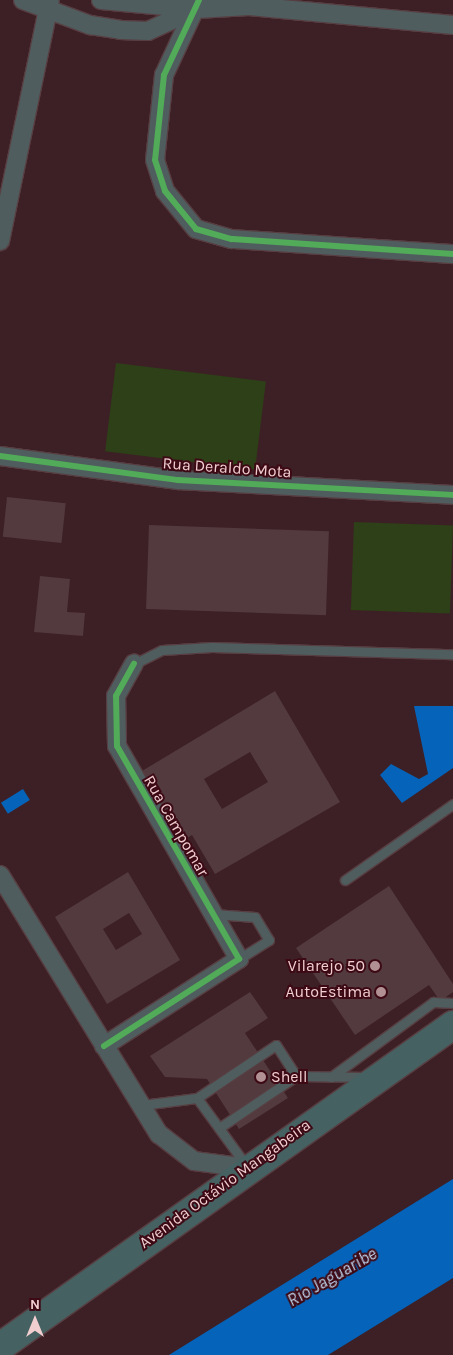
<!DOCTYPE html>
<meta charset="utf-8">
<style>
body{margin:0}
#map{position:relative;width:453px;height:1355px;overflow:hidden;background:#3d2025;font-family:Karla,sans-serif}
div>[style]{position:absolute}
.green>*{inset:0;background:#2d4017;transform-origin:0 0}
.water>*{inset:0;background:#0563ba;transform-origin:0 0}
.building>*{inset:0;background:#523a3e;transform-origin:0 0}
.roads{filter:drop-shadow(1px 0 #573e42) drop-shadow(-1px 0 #573e42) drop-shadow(0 1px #573e42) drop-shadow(0 -1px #573e42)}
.lane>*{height:9px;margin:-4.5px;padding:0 4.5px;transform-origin:4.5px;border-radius:4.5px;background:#4f5d5e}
.street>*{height:18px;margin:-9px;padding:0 9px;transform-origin:9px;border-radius:9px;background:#4f5d5e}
.primary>*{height:28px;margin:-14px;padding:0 14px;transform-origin:14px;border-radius:14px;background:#466161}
.cycleway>*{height:6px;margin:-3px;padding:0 3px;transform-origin:3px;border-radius:3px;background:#51ab58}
.dots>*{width:14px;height:14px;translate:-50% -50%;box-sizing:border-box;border:2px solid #3d0914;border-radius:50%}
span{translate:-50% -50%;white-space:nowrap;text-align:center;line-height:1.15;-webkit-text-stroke:4px #3d0914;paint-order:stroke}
.street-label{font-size:16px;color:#f1ced0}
.poi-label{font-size:16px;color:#f1ced0}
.right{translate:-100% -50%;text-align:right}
.left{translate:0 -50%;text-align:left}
.water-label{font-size:18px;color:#bdd0e8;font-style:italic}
.north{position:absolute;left:10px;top:1295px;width:50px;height:50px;-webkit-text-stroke:4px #3d0914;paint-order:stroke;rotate:0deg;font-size:14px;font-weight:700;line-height:20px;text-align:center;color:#f1ced0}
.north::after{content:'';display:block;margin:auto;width:18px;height:22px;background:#f1ced0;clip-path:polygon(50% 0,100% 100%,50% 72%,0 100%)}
</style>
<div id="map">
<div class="green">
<i style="left:116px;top:363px;width:151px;height:89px;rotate:7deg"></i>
<i style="left:354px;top:522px;width:99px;height:88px;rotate:2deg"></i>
</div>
<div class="water">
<i style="clip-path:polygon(414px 706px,453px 706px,453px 768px,402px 803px,380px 775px,391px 764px,419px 779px,428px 774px)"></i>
<i style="left:23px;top:789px;width:13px;height:26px;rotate:58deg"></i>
<i style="clip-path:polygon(453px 1179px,453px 1278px,328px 1355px,169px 1355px)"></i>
</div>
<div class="building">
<i style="left:7px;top:497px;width:59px;height:40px;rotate:6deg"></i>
<i style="left:149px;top:525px;width:180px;height:84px;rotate:2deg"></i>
<i style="clip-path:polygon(40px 576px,70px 579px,67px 612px,85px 613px,83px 636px,34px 632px)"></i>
<i style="clip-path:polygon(evenodd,275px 691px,340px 802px,215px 874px,192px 835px,182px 841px,142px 771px,275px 691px,250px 752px,268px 782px,222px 809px,204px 779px,250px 752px)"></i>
<i style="clip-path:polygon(evenodd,128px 872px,180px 960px,107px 1004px,55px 917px,128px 872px,129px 913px,142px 934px,116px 950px,103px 929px,129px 913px)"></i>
<i style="clip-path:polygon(389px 886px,453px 984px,453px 992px,440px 1001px,429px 985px,355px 1035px,296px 948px)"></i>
<i style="clip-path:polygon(250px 992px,268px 1018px,245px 1033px,288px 1098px,239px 1129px,207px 1079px,165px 1077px,150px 1056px)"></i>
</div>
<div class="roads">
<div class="lane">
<i style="left:134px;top:664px;width:31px;rotate:-27deg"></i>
<i style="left:162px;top:650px;width:50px;rotate:-3.4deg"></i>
<i style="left:212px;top:647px;width:241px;rotate:1.7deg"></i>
<i style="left:345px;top:880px;width:132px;rotate:-35.1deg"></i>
<i style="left:213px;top:914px;width:42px;rotate:4.1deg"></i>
<i style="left:255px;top:917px;width:27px;rotate:59deg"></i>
<i style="left:269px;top:940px;width:36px;rotate:148deg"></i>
<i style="left:331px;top:1077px;width:127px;rotate:-36.3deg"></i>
<i style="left:433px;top:1002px;width:20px;rotate:3deg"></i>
<i style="left:197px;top:1098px;width:95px;rotate:-33.9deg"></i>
<i style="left:276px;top:1045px;width:37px;rotate:57deg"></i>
<i style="left:142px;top:1105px;width:55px;rotate:-7.3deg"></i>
<i style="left:197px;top:1098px;width:87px;rotate:53.9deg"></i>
<i style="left:219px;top:1128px;width:93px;rotate:-34deg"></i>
<i style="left:296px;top:1076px;width:72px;rotate:0.8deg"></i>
</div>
<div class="street">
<i style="left:23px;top:0;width:72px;rotate:20.5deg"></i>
<i style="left:90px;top:25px;width:30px;rotate:9deg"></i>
<i style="left:120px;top:30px;width:28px;rotate:2deg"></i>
<i style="left:148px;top:31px;width:53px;rotate:-24.6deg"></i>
<i style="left:101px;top:0;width:96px;rotate:5.4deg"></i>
<i style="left:197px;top:9px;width:52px;rotate:-3.3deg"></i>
<i style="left:249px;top:6px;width:205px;rotate:5.3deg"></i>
<i style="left:199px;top:0;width:83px;rotate:115deg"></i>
<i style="left:164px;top:75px;width:85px;rotate:96deg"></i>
<i style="left:155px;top:160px;width:33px;rotate:72deg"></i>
<i style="left:165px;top:191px;width:49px;rotate:50.8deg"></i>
<i style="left:196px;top:229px;width:37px;rotate:16deg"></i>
<i style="left:232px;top:239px;width:222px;rotate:3.9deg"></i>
<i style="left:0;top:241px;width:246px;rotate:-78.3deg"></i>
<i style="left:0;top:456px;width:180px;rotate:7.7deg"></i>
<i style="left:178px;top:480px;width:275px;rotate:3.1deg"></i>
<i style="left:0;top:875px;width:304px;rotate:58.5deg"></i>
<i style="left:159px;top:1134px;width:44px;rotate:37.6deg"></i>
<i style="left:194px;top:1161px;width:54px;rotate:7.4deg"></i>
<i style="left:104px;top:1046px;width:161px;rotate:-32.8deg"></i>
<i style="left:239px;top:959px;width:245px;rotate:-119.8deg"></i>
<i style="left:117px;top:746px;width:50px;rotate:-91.1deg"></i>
<i style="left:116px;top:696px;width:37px;rotate:-61deg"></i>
</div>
<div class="primary">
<i style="left:0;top:1347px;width:556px;rotate:-35.41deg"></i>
</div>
</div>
<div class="cycleway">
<i style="left:199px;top:0;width:83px;rotate:115deg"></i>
<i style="left:164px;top:75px;width:85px;rotate:96deg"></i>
<i style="left:155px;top:160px;width:33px;rotate:72deg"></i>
<i style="left:165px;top:191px;width:49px;rotate:50.8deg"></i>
<i style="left:196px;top:229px;width:37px;rotate:16deg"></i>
<i style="left:232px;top:239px;width:222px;rotate:3.9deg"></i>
<i style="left:0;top:456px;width:180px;rotate:7.7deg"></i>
<i style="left:178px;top:480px;width:275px;rotate:3.1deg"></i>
<i style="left:104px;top:1046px;width:161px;rotate:-32.8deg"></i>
<i style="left:239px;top:959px;width:245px;rotate:-119.8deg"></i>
<i style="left:117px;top:746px;width:50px;rotate:-91.1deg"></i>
<i style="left:116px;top:696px;width:37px;rotate:-61deg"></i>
</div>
<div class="dots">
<i style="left:375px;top:966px;background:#b29194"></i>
<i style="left:381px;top:992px;background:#b29194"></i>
<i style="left:261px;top:1077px;background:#b29194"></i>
</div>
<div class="street-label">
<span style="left:227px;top:468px;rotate:4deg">Rua Deraldo Mota</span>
<span style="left:176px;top:826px;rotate:60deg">Rua Campomar</span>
<span style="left:225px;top:1184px;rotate:-36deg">Avenida Octávio Mangabeira</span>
</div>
<div class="poi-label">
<span class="right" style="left:365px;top:966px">Vilarejo 50</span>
<span class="right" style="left:371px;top:992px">AutoEstima</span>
<span class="left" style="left:271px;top:1077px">Shell</span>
</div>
<div class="water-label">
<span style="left:332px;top:1277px;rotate:-30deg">Rio Jaguaribe</span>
</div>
<div class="north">N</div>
</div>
